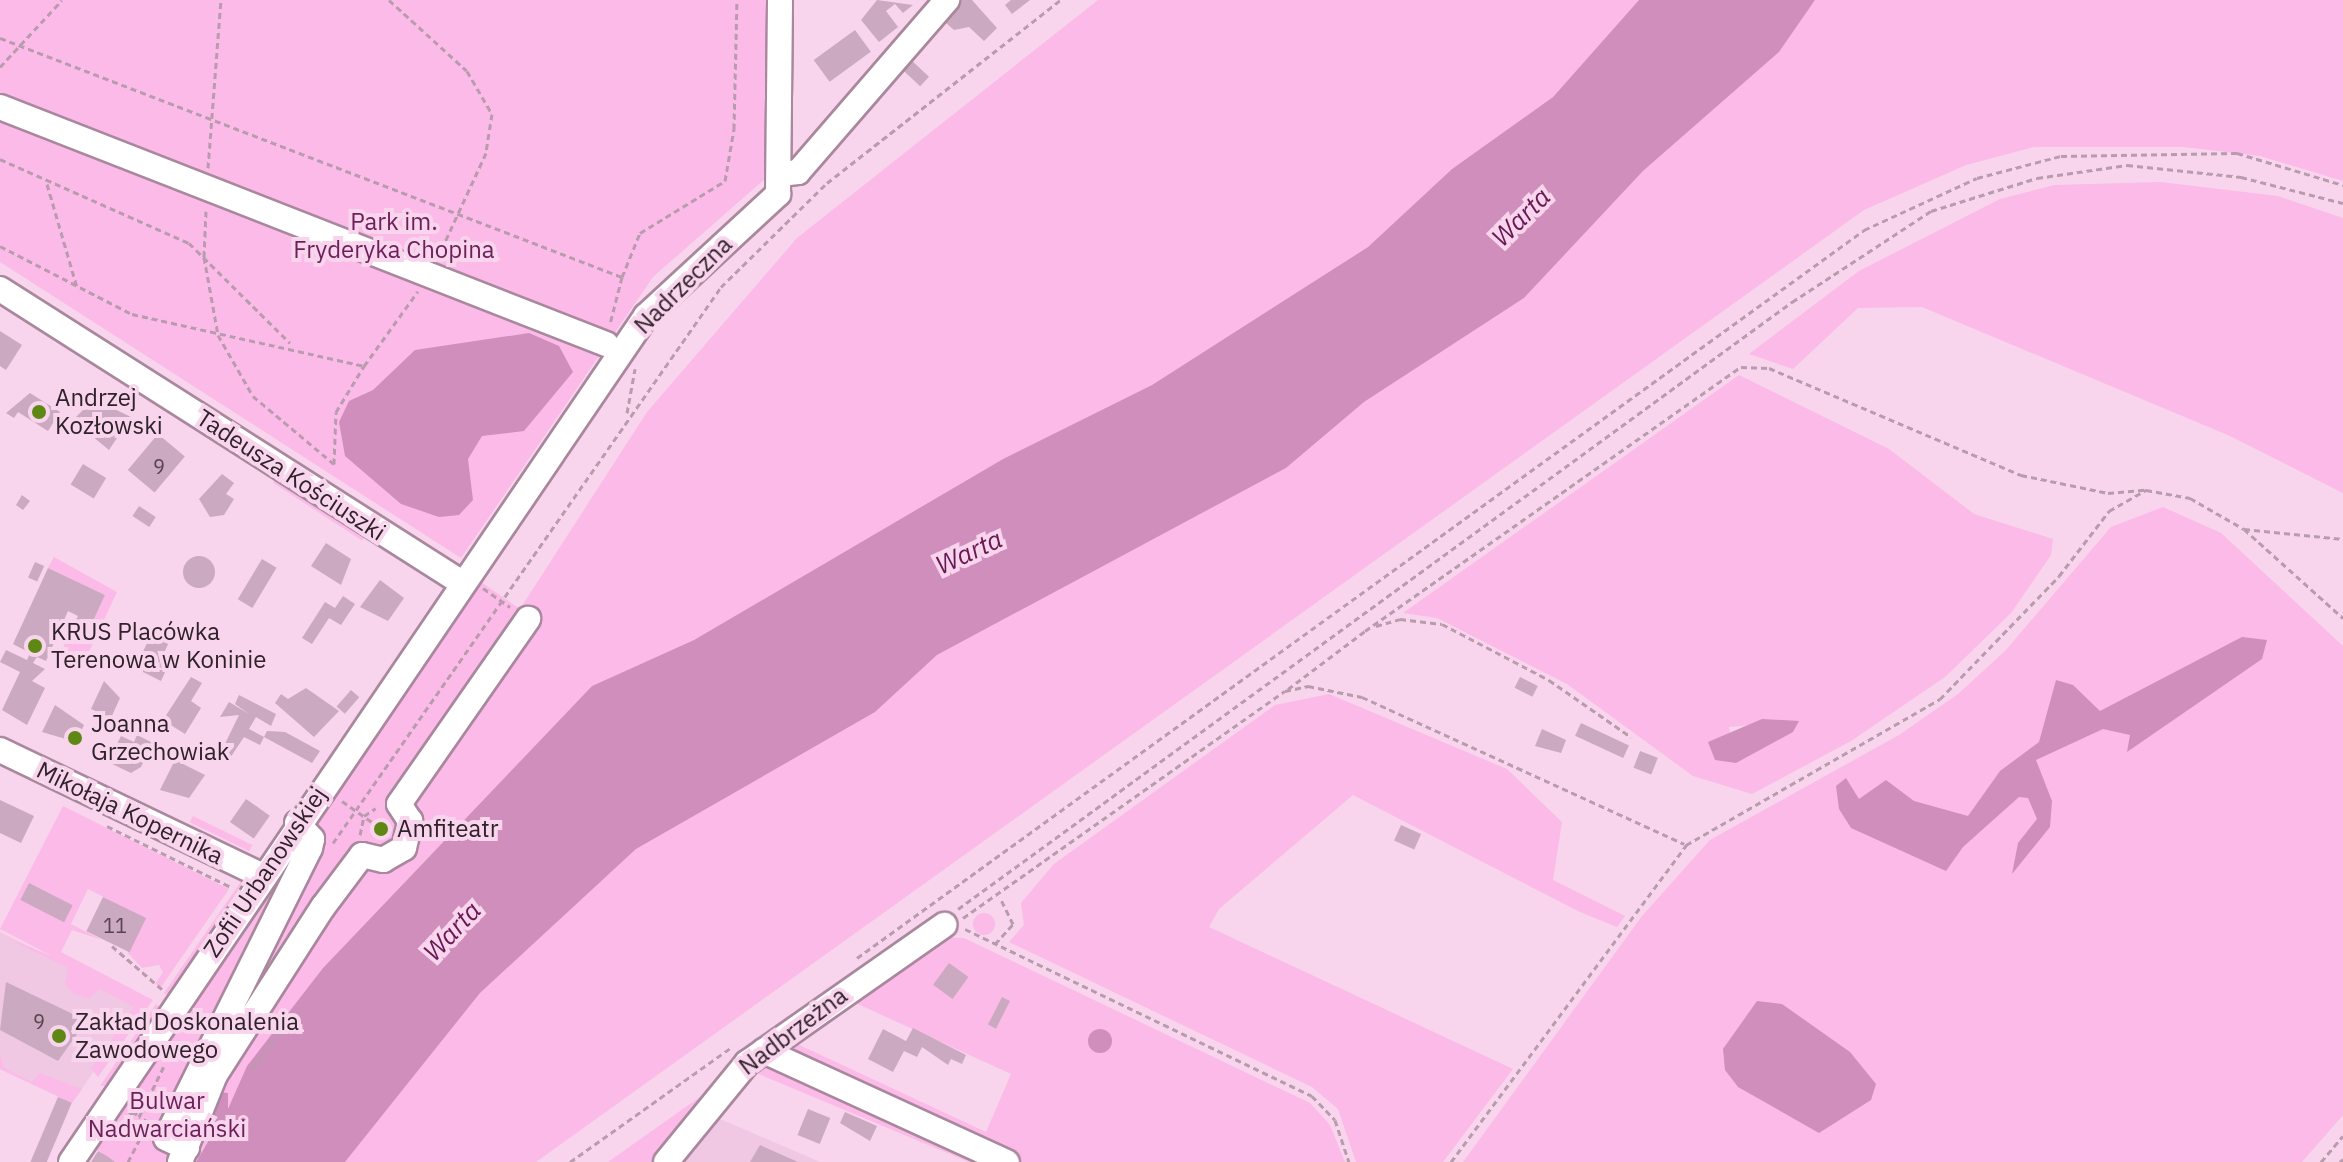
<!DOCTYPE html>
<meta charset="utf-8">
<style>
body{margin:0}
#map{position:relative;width:2343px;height:1162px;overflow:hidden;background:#f8d5ec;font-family:"IBM Plex Sans",sans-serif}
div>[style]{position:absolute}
.built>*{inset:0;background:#f1c8e3}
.green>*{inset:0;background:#fbbae7;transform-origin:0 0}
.round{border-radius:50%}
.water>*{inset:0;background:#d08ebc}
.building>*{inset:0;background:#cba9c0;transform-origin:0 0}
.path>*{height:3px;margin-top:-1.5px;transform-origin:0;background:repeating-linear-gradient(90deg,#b89cae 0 6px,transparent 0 10px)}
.roads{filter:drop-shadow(2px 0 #a9889e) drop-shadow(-2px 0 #a9889e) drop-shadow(0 2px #a9889e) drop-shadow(0 -2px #a9889e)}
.minor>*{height:24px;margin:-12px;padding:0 12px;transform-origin:12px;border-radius:12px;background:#fff}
.dots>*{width:22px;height:22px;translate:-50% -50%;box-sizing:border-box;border:4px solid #f8d5ec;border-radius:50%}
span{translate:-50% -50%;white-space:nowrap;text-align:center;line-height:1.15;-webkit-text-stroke:8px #f8d5ec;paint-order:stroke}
.number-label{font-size:20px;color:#564450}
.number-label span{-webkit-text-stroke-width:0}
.park-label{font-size:24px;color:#6d1f5a}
.street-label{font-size:24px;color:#2f222b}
.poi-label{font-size:24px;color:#2f222b}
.left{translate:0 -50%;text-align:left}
.water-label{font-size:26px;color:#671955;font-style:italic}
</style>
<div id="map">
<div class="built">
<i style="clip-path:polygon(0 932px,142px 1002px,72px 1103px,0 1069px)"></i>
<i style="clip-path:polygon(720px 1119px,820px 1162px,683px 1162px)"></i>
</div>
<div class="green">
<i style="clip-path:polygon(0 0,767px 0,767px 177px,653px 277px,461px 558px,0 262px)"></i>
<i style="clip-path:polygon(evenodd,1098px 0,1639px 0,1553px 97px,1452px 169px,1368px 247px,1152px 385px,1003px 459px,694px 640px,592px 686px,323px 968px,247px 1066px,229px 1110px,218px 1093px,212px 1135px,196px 1162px,115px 1162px,90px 1145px,475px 578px,520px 609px,647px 412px,797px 238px,1098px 0,407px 802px,420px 819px,420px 837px,414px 851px,365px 867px,238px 1057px,232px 1082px,236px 1057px,364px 862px,417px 835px,407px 802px)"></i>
<i style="clip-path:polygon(1815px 0,2343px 0,2343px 181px,2260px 156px,2184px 147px,2034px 147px,1966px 165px,1864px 210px,536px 1162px,345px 1162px,480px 993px,636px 849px,874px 712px,937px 655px,1286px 468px,1364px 402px,1524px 298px,1643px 171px,1779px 52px)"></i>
<i style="clip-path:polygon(2160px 182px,2278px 196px,2343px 218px,2343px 493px,2230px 436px,1922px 307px,1858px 308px,1793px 369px,1749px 354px,1859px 271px,2000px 199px,2054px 185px)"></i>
<i style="clip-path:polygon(evenodd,1739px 375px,1889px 449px,1974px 514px,2053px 539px,2051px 555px,2011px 613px,1945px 677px,1851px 741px,1752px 794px,1693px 776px,1567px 684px,1437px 618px,1403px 613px,1739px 375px,1798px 721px,1793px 732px,1736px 762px,1729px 727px,1798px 721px)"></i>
<i style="left:277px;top:477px;width:106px;height:7px;rotate:33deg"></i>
<i style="clip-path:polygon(2163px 507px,2221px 533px,2343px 646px,2343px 1115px,2302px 1162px,1463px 1162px,1642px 916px,1710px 840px,1899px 735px,1958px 694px,2005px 651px,2111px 527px)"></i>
<i style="clip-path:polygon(54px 557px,117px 592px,85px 660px,62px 650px,71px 629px,86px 635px,105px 595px,48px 568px)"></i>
<i style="clip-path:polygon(1329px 694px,1507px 769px,1562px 822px,1553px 880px,1625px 916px,1617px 927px,1580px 912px,1353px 795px,1219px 909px,1209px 927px,1513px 1069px,1443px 1162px,1356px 1162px,1338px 1109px,1312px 1087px,1009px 942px,1024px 925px,1021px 903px,1054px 864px,1275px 705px)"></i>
<i style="clip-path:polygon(63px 806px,229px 889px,161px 987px,155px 984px,163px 972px,159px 965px,142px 968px,128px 953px,145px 918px,88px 889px,71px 924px,102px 940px,72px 930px,61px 952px,153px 1000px,98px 1077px,91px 1069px,134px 1007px,100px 989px,89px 998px,74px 994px,65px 984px,68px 968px,0 935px,52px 956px,0 929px)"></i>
<i style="left:193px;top:816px;width:66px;height:7px;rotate:26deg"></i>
<i style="clip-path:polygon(245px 879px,170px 996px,164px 993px,242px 880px)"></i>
<i class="round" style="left:973px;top:913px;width:22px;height:22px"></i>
<i style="clip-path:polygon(939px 937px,964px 938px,1310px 1103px,1330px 1125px,1345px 1162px,969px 1162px,749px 1070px,793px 1042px,986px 1132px,1011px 1074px,849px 1000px,887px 982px,885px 976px)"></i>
<i style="clip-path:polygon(156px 1004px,161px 1009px,111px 1085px,100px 1086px)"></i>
<i style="clip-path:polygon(0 1054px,4px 1068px,32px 1082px,40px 1073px,82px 1089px,72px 1103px,0 1069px)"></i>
<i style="clip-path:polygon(714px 1087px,657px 1162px,608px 1162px)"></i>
</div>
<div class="water">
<i style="clip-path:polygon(1639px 0,1815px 0,1779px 52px,1643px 171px,1524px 298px,1364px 402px,1286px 468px,937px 655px,875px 712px,636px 849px,480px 993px,345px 1162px,196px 1162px,212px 1135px,218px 1092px,228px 1093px,228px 1109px,247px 1066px,323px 968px,592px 686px,694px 640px,1003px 459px,1152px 385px,1368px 247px,1452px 169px,1553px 97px)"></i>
<i style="clip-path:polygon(529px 333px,559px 346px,573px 372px,524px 431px,482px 436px,468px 459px,473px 500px,459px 515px,439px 517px,401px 504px,345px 456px,339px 422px,349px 401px,373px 390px,415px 350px)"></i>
<i style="clip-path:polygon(2242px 637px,2267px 640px,2262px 659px,2127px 752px,2130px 735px,2103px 729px,2036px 760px,2052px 801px,2050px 827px,2012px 874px,2018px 843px,2037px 819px,2028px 798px,2019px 797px,1963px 847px,1946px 871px,1851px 828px,1839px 809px,1836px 786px,1846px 778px,1859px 799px,1886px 780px,1914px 801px,1968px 816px,2000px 771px,2039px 742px,2056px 680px,2073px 685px,2100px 711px)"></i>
<i style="clip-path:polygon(1762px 719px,1799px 721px,1793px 732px,1736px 763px,1715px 760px,1708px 742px)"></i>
<i style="clip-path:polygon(1757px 1001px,1782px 1004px,1850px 1052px,1876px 1084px,1871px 1100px,1819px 1133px,1738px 1087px,1725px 1070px,1723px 1049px)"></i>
<i class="round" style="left:1088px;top:1029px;width:24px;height:24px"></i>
</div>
<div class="building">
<i style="clip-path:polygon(877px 0,913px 5px,903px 13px,895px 4px,886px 11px,898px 27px,879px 42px,861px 20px)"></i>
<i style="clip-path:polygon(958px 0,972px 0,997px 28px,984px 41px,969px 27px,954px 30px,946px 23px)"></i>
<i style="clip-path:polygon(1011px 0,1030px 0,1012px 14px,1005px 5px)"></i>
<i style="left:855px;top:30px;width:27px;height:51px;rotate:54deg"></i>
<i style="left:910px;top:59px;width:26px;height:13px;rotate:43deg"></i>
<i style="clip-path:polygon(0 331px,22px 345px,6px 370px,0 366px)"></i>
<i style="clip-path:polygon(30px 393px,60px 412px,48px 431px,18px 412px,14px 418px,6px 413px)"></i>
<i style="clip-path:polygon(94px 399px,131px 417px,109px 450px,81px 427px,77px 433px,67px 426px)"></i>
<i style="left:158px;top:434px;width:35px;height:47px;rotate:40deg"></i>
<i style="left:83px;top:464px;width:27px;height:24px;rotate:31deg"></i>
<i style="clip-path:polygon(222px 474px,234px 483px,226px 494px,234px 499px,224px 515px,210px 517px,199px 499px)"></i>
<i style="clip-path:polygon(22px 495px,30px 501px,23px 510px,16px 505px)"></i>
<i style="left:139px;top:506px;width:20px;height:12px;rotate:33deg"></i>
<i style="clip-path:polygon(326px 543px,351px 559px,341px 585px,311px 566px)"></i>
<i class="round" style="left:183px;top:556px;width:32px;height:32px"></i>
<i style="left:262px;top:559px;width:17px;height:47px;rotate:31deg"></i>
<i style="left:35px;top:562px;width:10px;height:17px;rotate:24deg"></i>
<i style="clip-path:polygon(48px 568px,105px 595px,86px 636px,71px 629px,78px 616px,68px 611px,46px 661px,37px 657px,33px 663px,45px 669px,32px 681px,45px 688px,27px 725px,2px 710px,20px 672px,0 662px,6px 650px,27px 660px,30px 653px,13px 644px)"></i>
<i style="clip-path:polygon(380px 580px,404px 598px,388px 621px,360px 607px)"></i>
<i style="clip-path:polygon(343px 596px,355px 604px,341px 625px,329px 618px,312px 644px,302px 638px,325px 602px,335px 608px)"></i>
<i style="clip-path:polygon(152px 633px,169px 642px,164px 653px,172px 657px,161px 681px,135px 668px)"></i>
<i style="clip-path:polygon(191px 677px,202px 683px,191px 701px,201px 708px,185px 734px,163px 720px)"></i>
<i style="left:1520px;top:677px;width:20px;height:12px;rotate:27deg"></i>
<i style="clip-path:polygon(104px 681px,120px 698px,111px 718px,91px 709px)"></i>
<i style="clip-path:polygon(306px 688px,339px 711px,314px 737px,275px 703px,281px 694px,288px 699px)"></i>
<i style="left:351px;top:690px;width:11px;height:22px;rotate:41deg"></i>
<i style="clip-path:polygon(239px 695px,276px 714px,271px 726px,256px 717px,249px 729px,264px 737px,260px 745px,244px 737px,230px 758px,221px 752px,239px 715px,220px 717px,229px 702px,249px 714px,235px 704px)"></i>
<i style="clip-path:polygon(55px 705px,84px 725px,76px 742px,42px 732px)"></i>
<i style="left:1581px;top:723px;width:53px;height:14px;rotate:25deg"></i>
<i style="clip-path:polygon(1542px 729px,1566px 740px,1561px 753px,1535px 746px)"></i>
<i style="clip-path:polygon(267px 731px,285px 732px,320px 751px,312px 763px,264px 737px)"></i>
<i style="clip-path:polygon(137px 735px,153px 743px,141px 767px,131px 773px,108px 762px,121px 736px,134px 742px)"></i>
<i style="left:1640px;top:751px;width:19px;height:18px;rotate:21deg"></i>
<i style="clip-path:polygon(175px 760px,205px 775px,189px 798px,160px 790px)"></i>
<i style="left:246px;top:799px;width:29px;height:28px;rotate:35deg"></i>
<i style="clip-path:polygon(0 800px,34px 816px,21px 843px,0 833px)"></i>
<i style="left:1401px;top:825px;width:22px;height:17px;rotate:24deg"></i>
<i style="left:29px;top:883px;width:49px;height:19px;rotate:27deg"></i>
<i style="left:103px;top:897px;width:48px;height:38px;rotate:26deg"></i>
<i style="left:949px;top:963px;width:24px;height:27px;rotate:36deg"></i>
<i style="clip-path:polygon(6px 982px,79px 1017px,82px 1027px,58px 1061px,0 1030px)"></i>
<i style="left:1002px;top:997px;width:9px;height:31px;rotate:27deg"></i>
<i style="clip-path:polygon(913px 1028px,966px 1055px,962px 1064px,951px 1059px,948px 1065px,922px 1047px,917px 1057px,904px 1051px,893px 1072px,868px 1059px,883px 1029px,906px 1041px)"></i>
<i style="left:58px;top:1097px;width:15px;height:71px;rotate:23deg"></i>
<i style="left:808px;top:1109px;width:24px;height:28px;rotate:22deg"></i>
<i style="clip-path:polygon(845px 1112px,877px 1126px,870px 1141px,840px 1123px)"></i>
<i style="clip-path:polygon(760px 1145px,798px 1162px,750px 1162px)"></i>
<i style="clip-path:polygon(98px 1151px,107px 1156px,115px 1162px,91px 1162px)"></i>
</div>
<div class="path">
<i style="left:389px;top:0;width:105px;rotate:42.3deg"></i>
<i style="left:467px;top:71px;width:50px;rotate:59.8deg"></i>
<i style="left:492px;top:114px;width:39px;rotate:99deg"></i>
<i style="left:486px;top:153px;width:115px;rotate:114.8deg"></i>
<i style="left:0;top:38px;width:666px;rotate:21.02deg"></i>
<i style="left:622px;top:277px;width:49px;rotate:104.3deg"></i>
<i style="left:0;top:67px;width:91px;rotate:-47.2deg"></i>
<i style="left:0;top:159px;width:207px;rotate:24deg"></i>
<i style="left:189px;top:243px;width:142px;rotate:44.7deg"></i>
<i style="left:208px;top:168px;width:169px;rotate:-85.6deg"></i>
<i style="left:47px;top:184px;width:107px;rotate:73.8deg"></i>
<i style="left:206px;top:211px;width:46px;rotate:92.5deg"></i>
<i style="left:204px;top:257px;width:79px;rotate:79.8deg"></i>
<i style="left:218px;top:335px;width:70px;rotate:60.2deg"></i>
<i style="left:253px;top:396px;width:106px;rotate:40deg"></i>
<i style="left:334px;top:464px;width:52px;rotate:-87.8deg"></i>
<i style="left:336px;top:412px;width:54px;rotate:-58.7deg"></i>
<i style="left:0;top:246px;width:148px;rotate:27.3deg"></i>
<i style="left:132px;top:314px;width:238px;rotate:12.6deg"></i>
<i style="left:364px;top:366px;width:92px;rotate:-54.2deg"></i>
<i style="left:622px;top:277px;width:48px;rotate:-67.8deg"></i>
<i style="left:640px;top:233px;width:100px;rotate:-31.5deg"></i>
<i style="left:725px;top:181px;width:53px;rotate:-80.2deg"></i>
<i style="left:734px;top:129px;width:129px;rotate:-88.7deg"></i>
<i style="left:627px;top:413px;width:45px;rotate:-79.7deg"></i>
<i style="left:2244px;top:529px;width:100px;rotate:5.8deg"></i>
<i style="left:483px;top:588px;width:33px;rotate:35deg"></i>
<i style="left:1376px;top:626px;width:25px;rotate:-16deg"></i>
<i style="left:1400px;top:619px;width:42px;rotate:6.8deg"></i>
<i style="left:1442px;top:624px;width:121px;rotate:27.6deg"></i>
<i style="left:1549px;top:680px;width:100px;rotate:34.8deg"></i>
<i style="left:1365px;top:631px;width:459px;rotate:-35.1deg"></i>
<i style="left:1741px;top:367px;width:28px;rotate:2deg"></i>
<i style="left:1769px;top:368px;width:274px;rotate:23deg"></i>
<i style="left:2021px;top:475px;width:89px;rotate:11.7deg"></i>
<i style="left:2108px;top:493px;width:37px;rotate:-5deg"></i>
<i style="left:1288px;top:689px;width:96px;rotate:-37deg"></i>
<i style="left:342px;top:801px;width:37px;rotate:35deg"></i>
<i style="left:107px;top:826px;width:140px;rotate:26.2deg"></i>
<i style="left:360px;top:835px;width:19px;rotate:-78deg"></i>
<i style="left:364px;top:816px;width:14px;rotate:-34deg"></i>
<i style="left:333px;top:843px;width:678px;rotate:-55.09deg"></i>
<i style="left:721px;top:287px;width:148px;rotate:-44.5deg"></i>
<i style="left:827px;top:183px;width:296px;rotate:-38.1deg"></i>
<i style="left:958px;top:909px;width:1032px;rotate:-36.05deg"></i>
<i style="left:1792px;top:302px;width:166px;rotate:-33.2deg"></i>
<i style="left:1931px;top:211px;width:111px;rotate:-17.3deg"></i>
<i style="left:2037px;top:178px;width:91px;rotate:-8.2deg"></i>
<i style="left:2127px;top:165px;width:115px;rotate:6deg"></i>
<i style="left:2241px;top:177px;width:105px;rotate:14.3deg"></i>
<i style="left:963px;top:918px;width:394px;rotate:-35.2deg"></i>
<i style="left:1285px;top:691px;width:24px;rotate:-12deg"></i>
<i style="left:1308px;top:686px;width:55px;rotate:11.5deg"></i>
<i style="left:1362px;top:697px;width:354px;rotate:24.5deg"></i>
<i style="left:965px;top:929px;width:385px;rotate:25.7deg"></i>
<i style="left:1312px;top:1096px;width:33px;rotate:46deg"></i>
<i style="left:1335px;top:1120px;width:44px;rotate:71.6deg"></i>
<i style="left:995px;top:944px;width:27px;rotate:-48deg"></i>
<i style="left:1013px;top:924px;width:30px;rotate:-116deg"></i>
<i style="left:112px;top:946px;width:67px;rotate:40.8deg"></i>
<i style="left:857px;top:958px;width:1243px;rotate:-35.86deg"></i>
<i style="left:1864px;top:230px;width:124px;rotate:-24.7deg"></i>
<i style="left:1977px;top:178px;width:87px;rotate:-14.7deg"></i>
<i style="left:2061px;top:156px;width:176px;rotate:-1deg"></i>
<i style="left:2237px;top:153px;width:111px;rotate:16.8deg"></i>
<i style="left:252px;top:1069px;width:52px;rotate:-53.6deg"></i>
<i style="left:129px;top:1112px;width:7px;rotate:27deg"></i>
<i style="left:135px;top:1115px;width:29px;rotate:-63deg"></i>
<i style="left:124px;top:1118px;width:24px;rotate:24deg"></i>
<i style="left:149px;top:1122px;width:11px;rotate:-153deg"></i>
<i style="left:139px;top:1117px;width:59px;rotate:-63.9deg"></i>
<i style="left:128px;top:1162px;width:48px;rotate:-62.9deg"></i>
<i style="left:570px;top:1162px;width:200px;rotate:-35.4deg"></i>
<i style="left:1451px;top:1162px;width:395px;rotate:-53.4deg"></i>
<i style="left:1686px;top:845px;width:293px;rotate:-29.9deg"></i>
<i style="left:1940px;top:699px;width:171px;rotate:-45.9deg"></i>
<i style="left:2059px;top:576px;width:82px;rotate:-52.4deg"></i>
<i style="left:2109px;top:511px;width:43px;rotate:-29.6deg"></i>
<i style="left:2146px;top:490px;width:45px;rotate:10.3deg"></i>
<i style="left:2190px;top:498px;width:62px;rotate:29.9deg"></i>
<i style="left:2244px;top:529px;width:133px;rotate:42deg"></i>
<i style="left:2321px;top:1162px;width:34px;rotate:-50deg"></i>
<i style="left:2340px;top:1162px;width:4px;rotate:-45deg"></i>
</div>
<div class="roads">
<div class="minor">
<i style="left:0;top:107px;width:651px;rotate:21.36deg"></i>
<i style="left:780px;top:174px;width:18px;rotate:-6deg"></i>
<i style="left:798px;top:172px;width:228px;rotate:-49.1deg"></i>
<i style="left:0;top:289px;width:548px;rotate:32.47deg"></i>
<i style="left:0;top:750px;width:289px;rotate:25.6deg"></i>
<i style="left:764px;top:1051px;width:267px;rotate:24.6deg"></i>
<i style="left:187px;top:1148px;width:23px;rotate:-155deg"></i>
<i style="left:166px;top:1138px;width:324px;rotate:-63.6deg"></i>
<i style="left:310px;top:848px;width:9px;rotate:-77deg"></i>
<i style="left:312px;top:839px;width:22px;rotate:-133deg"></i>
<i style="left:71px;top:1162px;width:1023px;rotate:-55.8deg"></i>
<i style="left:646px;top:316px;width:180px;rotate:-42.7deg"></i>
<i style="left:778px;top:194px;width:194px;rotate:-89.4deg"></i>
<i style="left:180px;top:1162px;width:94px;rotate:-68.1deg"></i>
<i style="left:215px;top:1075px;width:200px;rotate:-57.3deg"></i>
<i style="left:323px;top:907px;width:65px;rotate:-53.1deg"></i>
<i style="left:362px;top:855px;width:22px;rotate:13deg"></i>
<i style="left:383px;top:860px;width:24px;rotate:-30deg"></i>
<i style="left:404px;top:848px;width:28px;rotate:-77deg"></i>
<i style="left:410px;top:821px;width:20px;rotate:-123deg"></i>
<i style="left:399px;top:804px;width:226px;rotate:-55.1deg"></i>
<i style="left:666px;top:1162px;width:128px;rotate:-50.7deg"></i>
<i style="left:747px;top:1063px;width:241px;rotate:-35deg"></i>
</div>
</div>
<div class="dots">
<i style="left:39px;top:412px;background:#5e8713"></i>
<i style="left:35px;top:646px;background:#5e8713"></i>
<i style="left:75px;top:738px;background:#5e8713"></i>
<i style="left:381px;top:829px;background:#5e8713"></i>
<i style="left:59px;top:1036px;background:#5e8713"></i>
</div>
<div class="number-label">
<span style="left:159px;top:466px">9</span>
<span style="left:115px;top:925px">11</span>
<span style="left:39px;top:1021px">9</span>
</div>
<div class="park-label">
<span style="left:394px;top:236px">Park im.<br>Fryderyka Chopina</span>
<span style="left:167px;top:1115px">Bulwar<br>Nadwarciański</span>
</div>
<div class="street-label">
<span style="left:683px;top:285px;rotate:-45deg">Nadrzeczna</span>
<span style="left:291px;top:475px;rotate:33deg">Tadeusza Kościuszki</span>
<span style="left:130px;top:813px;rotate:26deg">Mikołaja Kopernika</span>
<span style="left:265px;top:872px;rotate:-56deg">Zofii Urbanowskiej</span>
<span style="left:793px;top:1031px;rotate:-37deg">Nadbrzeżna</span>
</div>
<div class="poi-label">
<span class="left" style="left:55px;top:412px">Andrzej<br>Kozłowski</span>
<span class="left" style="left:51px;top:646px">KRUS Placówka<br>Terenowa w Koninie</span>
<span class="left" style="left:91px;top:738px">Joanna<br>Grzechowiak</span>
<span class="left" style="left:397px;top:829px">Amfiteatr</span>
<span class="left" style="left:75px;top:1036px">Zakład Doskonalenia<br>Zawodowego</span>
</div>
<div class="water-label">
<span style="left:1521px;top:217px;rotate:-45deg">Warta</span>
<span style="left:969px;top:552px;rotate:-25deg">Warta</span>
<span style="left:452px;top:931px;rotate:-47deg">Warta</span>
</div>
</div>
